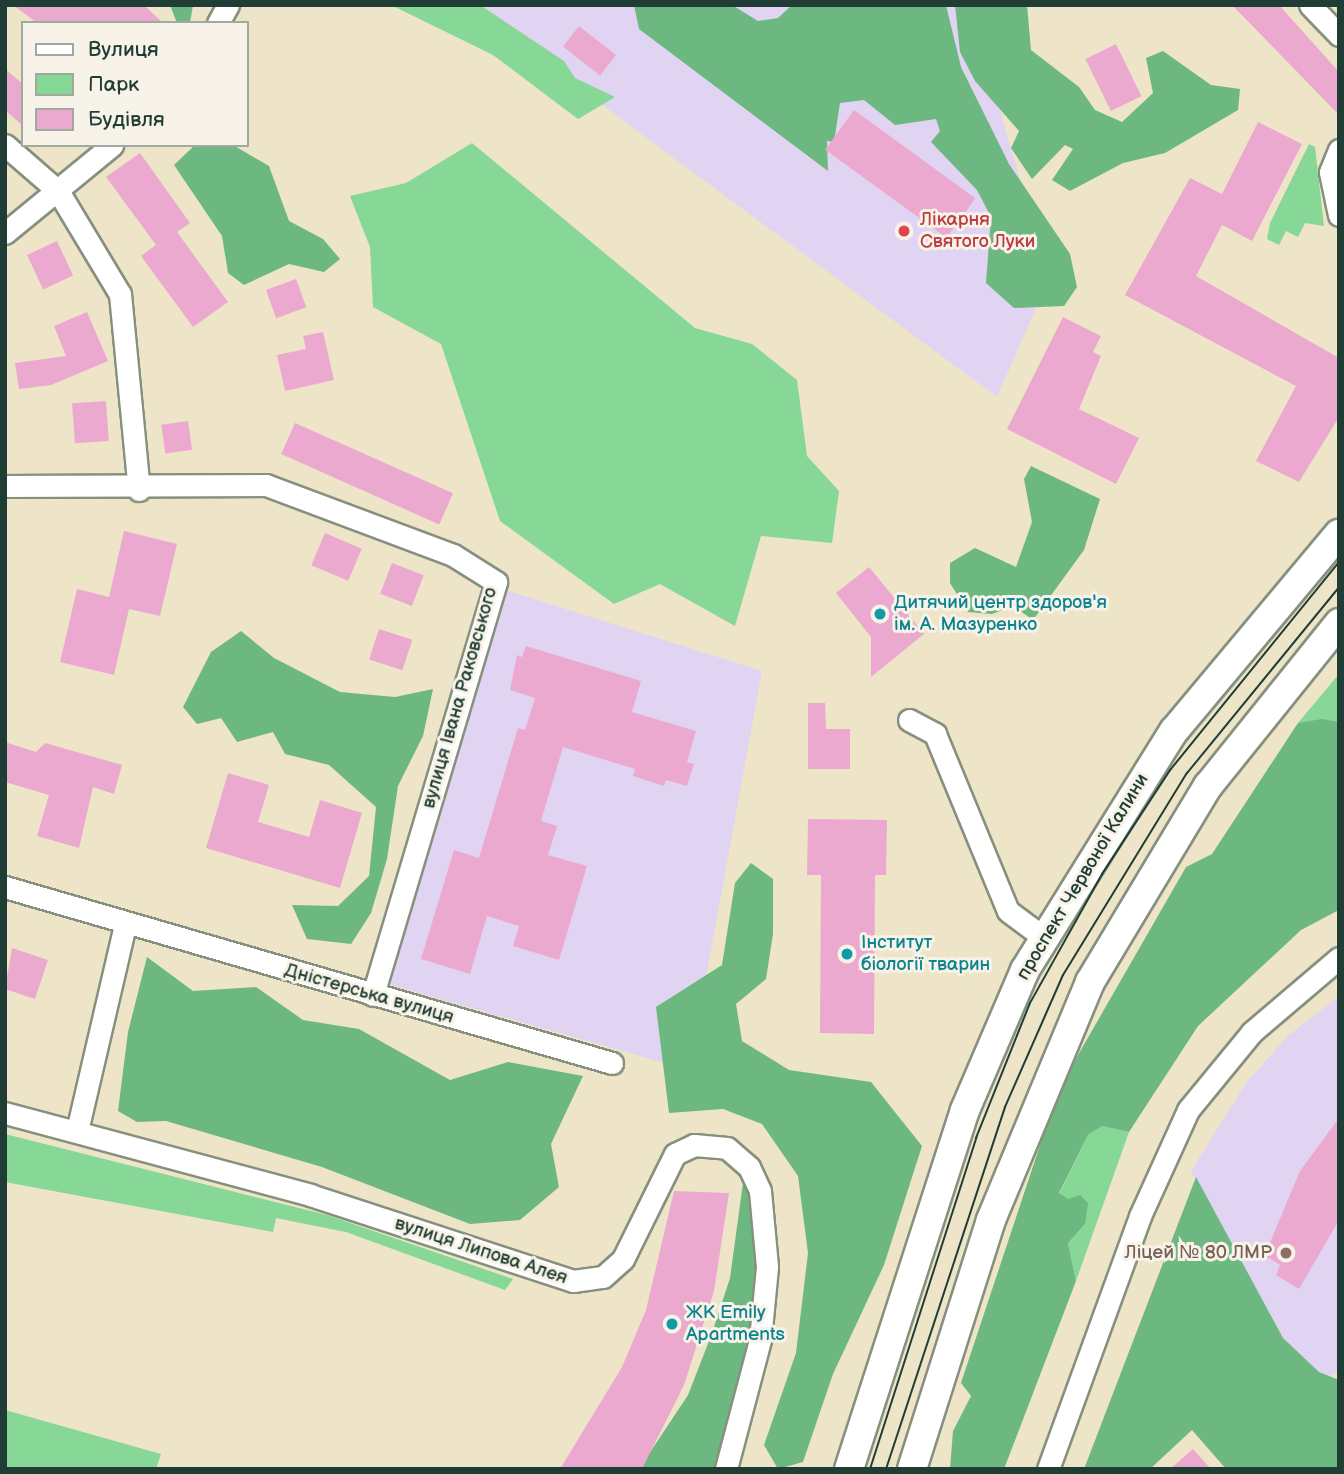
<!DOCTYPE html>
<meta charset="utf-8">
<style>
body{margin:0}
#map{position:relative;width:1344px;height:1474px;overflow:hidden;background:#eee4c7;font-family:"Balsamiq Sans",sans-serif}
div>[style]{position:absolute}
.built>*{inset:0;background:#e1d4f3}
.green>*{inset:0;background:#87d797}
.forest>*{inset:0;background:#6db880}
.building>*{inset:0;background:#eca9d0;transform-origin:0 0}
.roads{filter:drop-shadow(2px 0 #86907e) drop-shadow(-2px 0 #86907e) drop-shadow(0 2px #86907e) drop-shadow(0 -2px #86907e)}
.minor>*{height:21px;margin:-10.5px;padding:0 10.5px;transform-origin:10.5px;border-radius:10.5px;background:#fff}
.major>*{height:28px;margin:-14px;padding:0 14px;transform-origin:14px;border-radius:14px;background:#fff}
.tram>*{height:2px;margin:-1px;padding:0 1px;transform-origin:1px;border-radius:1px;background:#1f3d34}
.dots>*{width:19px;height:19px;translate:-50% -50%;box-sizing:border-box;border:4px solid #f7f3e8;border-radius:50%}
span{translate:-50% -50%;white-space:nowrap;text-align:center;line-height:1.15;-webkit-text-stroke:6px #f7f3e8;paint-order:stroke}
.health-label{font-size:19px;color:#be3a42}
.left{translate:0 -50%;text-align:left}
.culture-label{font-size:19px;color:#0d838f}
.street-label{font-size:19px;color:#1f3d34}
.education-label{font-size:19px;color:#785e54}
.right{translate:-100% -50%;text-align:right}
.frame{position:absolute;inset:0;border:7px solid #1f3d34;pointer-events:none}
.legend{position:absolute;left:21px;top:21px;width:228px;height:126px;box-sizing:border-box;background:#f7f3e8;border:2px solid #a1aaa0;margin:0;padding:9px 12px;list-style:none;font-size:21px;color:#1f3d34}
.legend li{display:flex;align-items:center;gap:14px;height:35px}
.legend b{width:35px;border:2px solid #a1aaa0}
</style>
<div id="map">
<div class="built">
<i style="clip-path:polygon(467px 5px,969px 5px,1049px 278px,997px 397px)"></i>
<i style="clip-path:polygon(499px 588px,762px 671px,689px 1070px,388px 984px)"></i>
<i style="clip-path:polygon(1339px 996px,1339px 1371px,1320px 1380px,1275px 1334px,1191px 1171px,1246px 1083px,1288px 1036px)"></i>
</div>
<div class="green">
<i style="clip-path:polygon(391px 5px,480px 5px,564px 61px,575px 78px,615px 97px,578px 119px,493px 55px)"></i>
<i style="clip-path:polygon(472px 143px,695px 328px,752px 344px,797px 380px,807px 456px,839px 491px,832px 543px,761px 536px,735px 626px,660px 584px,614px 604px,500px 521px,441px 344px,373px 307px,370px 247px,350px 196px,406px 183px)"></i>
<i style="clip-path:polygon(1309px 144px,1315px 147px,1324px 226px,1305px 223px,1298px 237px,1286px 231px,1279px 245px,1267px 239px,1270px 223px)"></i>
<i style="clip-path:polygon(1339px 674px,1339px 722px,1298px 723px)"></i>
<i style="clip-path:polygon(1102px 1126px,1129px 1132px,1076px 1281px,1068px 1243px,1085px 1224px,1059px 1194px,1088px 1135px)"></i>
<i style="clip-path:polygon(5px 1134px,327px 1215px,513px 1279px,505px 1290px,346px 1232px,276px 1218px,273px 1232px,5px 1182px)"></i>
<i style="clip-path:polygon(5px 1410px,161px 1454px,156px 1469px,5px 1469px)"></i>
</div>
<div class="forest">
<i style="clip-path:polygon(170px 5px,193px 5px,190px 23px,177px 23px)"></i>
<i style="clip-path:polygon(634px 5px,732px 5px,758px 21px,778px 18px,792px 5px,946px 5px,961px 67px,1009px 164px,1070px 254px,1077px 287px,1064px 306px,1014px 308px,986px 283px,991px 217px,977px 190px,931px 142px,940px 131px,936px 119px,895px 125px,864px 100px,840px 103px,834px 142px,827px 141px,828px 171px,639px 29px)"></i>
<i style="clip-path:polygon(955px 5px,1027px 5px,1031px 50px,1079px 87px,1095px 110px,1122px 122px,1153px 93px,1146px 58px,1163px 51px,1211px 85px,1240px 89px,1238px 110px,1165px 153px,1123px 163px,1070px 191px,1052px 180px,1073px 149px,1065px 145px,1032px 179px,1011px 148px,1019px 131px,975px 81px,960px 52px)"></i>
<i style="clip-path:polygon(195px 145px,233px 145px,269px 166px,289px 221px,323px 239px,340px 259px,324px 272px,289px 264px,244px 285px,228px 273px,222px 236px,174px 165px)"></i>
<i style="clip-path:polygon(1031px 466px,1100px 499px,1084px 550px,1033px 620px,1013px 606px,992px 614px,968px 612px,950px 583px,950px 563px,975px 548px,1016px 567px,1032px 522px,1024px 479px)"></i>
<i style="clip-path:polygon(241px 631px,274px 658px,340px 692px,395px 697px,433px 689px,423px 736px,398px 786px,387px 859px,371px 913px,351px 944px,307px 939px,292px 905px,338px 906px,369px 876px,376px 807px,329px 765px,285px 754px,273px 732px,237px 742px,221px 718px,197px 724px,183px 707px,211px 652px)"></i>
<i style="clip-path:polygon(1322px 719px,1339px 722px,1339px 910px,1301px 930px,1198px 1026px,1129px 1132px,1102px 1126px,1088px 1135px,1059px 1193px,1068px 1199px,1080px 1195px,1088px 1203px,1085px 1224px,1068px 1243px,1076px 1281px,1004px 1469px,950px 1469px,953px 1431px,971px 1396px,961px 1383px,1059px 1088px,1186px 867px,1212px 854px,1298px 723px)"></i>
<i style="clip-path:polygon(751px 863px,773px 879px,773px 934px,766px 979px,736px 1004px,742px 1041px,789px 1070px,871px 1082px,922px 1146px,884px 1265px,833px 1374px,803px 1462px,778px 1469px,764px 1445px,796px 1353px,808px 1253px,798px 1176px,762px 1124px,723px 1109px,669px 1113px,656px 1007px,722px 965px,735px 883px)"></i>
<i style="clip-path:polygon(147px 957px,193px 991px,256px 987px,303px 1020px,359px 1029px,450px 1080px,508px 1062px,583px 1076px,551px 1144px,559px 1187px,520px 1220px,470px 1224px,322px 1167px,166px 1121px,137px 1122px,118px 1111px,128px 1032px)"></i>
<i style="clip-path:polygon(745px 1168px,761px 1215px,755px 1336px,718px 1469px,639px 1469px,688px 1395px,711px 1336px,730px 1278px)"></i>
<i style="clip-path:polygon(1196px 1177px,1283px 1338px,1319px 1372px,1339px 1380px,1339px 1469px,1226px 1469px,1192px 1430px,1150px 1469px,1084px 1469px)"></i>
</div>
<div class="building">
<i style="clip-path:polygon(13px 5px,144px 5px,163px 23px,37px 23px)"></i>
<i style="clip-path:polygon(1232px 5px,1279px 5px,1339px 72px,1339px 115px)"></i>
<i style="left:579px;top:26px;width:47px;height:26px;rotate:38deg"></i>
<i style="left:1116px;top:44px;width:58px;height:34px;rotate:64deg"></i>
<i style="clip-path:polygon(5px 69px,23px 84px,23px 126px,5px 110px)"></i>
<i style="left:854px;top:110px;width:150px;height:49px;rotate:36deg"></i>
<i style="clip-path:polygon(1258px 122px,1302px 144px,1252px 241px,1222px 225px,1196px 276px,1339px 358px,1339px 417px,1299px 482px,1256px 461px,1296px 386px,1125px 295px,1190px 178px,1222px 194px)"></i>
<i style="clip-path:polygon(140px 153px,190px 223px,177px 232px,228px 302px,193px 327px,141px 256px,156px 245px,106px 177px)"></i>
<i style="left:57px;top:241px;width:38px;height:33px;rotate:65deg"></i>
<i style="left:296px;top:279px;width:30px;height:32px;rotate:70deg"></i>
<i style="clip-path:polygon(87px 312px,108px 361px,51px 385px,19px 389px,15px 363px,66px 356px,54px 326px)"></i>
<i style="clip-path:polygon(1063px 317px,1101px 336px,1093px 352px,1101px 356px,1079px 409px,1139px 438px,1116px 484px,1007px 429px)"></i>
<i style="clip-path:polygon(323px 332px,334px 380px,285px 391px,277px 355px,306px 349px,303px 336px)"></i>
<i style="left:106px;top:401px;width:40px;height:34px;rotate:86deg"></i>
<i style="left:188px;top:421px;width:29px;height:27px;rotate:82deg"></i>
<i style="left:295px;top:423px;width:173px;height:34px;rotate:24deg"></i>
<i style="clip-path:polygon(124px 531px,177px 544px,160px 616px,129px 609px,114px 675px,60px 662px,77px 589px,109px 597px)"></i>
<i style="left:325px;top:533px;width:40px;height:35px;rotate:23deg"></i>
<i style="left:392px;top:563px;width:34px;height:33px;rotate:21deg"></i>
<i style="clip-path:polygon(869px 567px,924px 634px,871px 677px,871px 637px,836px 593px)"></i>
<i style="left:379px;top:629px;width:35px;height:32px;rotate:18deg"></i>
<i style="clip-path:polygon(526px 646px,641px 681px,632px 712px,696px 731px,687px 762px,694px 764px,687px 786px,666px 780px,664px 786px,633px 776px,635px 769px,563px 747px,541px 821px,557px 826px,548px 855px,587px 866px,559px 960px,513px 946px,519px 926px,487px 916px,470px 974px,421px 959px,454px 850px,479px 858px,518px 728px,525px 730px,535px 698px,510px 690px,517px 655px,522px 657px)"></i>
<i style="clip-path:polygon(808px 703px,825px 703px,826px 729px,850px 729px,850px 769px,808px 769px)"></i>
<i style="clip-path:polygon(5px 742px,36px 752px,45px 743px,122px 765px,114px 794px,93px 787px,79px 848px,37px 836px,49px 795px,5px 782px)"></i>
<i style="clip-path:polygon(228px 773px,269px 785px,258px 822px,309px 837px,320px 800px,362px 813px,340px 888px,206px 848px)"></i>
<i style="clip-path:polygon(808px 819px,887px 820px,886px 875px,875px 875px,874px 1034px,820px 1033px,821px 875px,807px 875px)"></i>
<i style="clip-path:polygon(12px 948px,48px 960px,35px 999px,5px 989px)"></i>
<i style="clip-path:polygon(1339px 1118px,1339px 1220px,1299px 1289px,1276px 1275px,1280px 1265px,1267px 1257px,1269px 1245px,1300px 1171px)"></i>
<i style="clip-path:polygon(674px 1191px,729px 1193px,714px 1291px,684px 1385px,642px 1469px,560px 1469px,622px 1367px,646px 1310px)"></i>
<i style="clip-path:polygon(1193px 1449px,1211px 1469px,1170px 1469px)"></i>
</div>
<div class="roads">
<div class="minor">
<i style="left:1310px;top:5px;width:42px;rotate:46deg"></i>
<i style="left:218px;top:23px;width:21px;rotate:-61deg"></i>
<i style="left:5px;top:145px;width:70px;rotate:41deg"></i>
<i style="left:58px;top:191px;width:120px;rotate:59deg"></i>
<i style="left:120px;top:294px;width:197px;rotate:84.5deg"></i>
<i style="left:1339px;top:150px;width:24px;rotate:112deg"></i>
<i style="left:1330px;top:172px;width:44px;rotate:78.2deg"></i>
<i style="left:5px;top:233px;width:139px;rotate:-39.4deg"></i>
<i style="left:5px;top:486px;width:261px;rotate:-0.2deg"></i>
<i style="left:266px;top:485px;width:200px;rotate:20.5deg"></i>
<i style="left:453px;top:555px;width:51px;rotate:32.1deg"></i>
<i style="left:496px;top:582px;width:431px;rotate:106.6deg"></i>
<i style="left:909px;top:720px;width:30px;rotate:28deg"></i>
<i style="left:935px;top:734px;width:191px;rotate:67.6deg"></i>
<i style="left:1008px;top:911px;width:44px;rotate:36.6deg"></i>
<i style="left:5px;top:887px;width:632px;rotate:16.17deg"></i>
<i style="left:5px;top:1113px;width:316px;rotate:15deg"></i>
<i style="left:310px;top:1195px;width:277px;rotate:18.1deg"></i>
<i style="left:573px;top:1281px;width:30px;rotate:-8deg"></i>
<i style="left:603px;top:1277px;width:27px;rotate:-42deg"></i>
<i style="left:623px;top:1259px;width:117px;rotate:-63.7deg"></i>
<i style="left:675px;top:1154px;width:21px;rotate:-25deg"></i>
<i style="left:694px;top:1145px;width:33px;rotate:5deg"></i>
<i style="left:727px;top:1148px;width:29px;rotate:41deg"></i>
<i style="left:749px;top:1167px;width:26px;rotate:65deg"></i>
<i style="left:760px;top:1191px;width:76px;rotate:84.7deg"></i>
<i style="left:767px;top:1267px;width:73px;rotate:95.5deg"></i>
<i style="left:760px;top:1340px;width:133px;rotate:104.8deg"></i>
<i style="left:77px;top:1131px;width:212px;rotate:-76.9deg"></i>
<i style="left:1048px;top:1469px;width:269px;rotate:-70deg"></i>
<i style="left:1140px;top:1216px;width:116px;rotate:-65.6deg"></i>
<i style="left:1188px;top:1110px;width:101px;rotate:-50.6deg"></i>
<i style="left:1252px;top:1032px;width:114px;rotate:-40.4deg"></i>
</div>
<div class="major">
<i style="left:849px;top:1469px;width:377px;rotate:-72.1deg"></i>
<i style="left:965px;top:1110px;width:152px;rotate:-66.8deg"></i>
<i style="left:1025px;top:970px;width:282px;rotate:-58.1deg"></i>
<i style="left:1174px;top:731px;width:257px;rotate:-50.1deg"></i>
<i style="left:912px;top:1469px;width:261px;rotate:-72.4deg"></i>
<i style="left:991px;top:1220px;width:258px;rotate:-67.4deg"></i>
<i style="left:1090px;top:982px;width:229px;rotate:-59deg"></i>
<i style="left:1208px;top:786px;width:209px;rotate:-51.2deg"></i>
</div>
</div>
<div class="tram">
<i style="left:870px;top:1469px;width:348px;rotate:-72.2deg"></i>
<i style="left:976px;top:1138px;width:145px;rotate:-68.2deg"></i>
<i style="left:1030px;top:1003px;width:148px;rotate:-60.8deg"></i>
<i style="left:1102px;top:874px;width:124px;rotate:-56.8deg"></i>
<i style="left:1170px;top:770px;width:268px;rotate:-50.9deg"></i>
<i style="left:886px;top:1469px;width:381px;rotate:-71.8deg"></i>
<i style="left:1005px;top:1107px;width:144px;rotate:-66.3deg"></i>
<i style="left:1063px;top:975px;width:237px;rotate:-58.5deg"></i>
<i style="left:1187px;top:773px;width:240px;rotate:-50.7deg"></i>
</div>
<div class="dots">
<i style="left:904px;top:231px;background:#e0444e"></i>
<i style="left:880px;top:614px;background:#0f9aa8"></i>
<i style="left:847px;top:954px;background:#0f9aa8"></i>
<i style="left:1286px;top:1253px;background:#8d6e63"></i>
<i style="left:672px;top:1324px;background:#0f9aa8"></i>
</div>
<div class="health-label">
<span class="left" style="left:920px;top:231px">Лікарня<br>Святого Луки</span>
</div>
<div class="culture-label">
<span class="left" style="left:894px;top:614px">Дитячий центр здоров'я<br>ім. А. Мазуренко</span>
<span class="left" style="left:861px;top:954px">Інститут<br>біології тварин</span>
<span class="left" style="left:686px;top:1324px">ЖК Emily<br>Apartments</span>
</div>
<div class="street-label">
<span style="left:460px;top:698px;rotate:-74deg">вулиця Івана Раковського</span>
<span style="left:1083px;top:877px;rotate:-59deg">проспект Червоної Калини</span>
<span style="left:369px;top:994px;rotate:16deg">Дністерська вулиця</span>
<span style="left:481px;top:1251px;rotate:18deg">вулиця Липова Алея</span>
</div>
<div class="education-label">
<span class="right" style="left:1272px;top:1253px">Ліцей № 80 ЛМР</span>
</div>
<div class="frame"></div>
<ul class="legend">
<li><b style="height:9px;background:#fff"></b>Вулиця</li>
<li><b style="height:19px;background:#87d797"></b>Парк</li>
<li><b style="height:19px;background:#eca9d0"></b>Будівля</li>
</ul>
</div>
